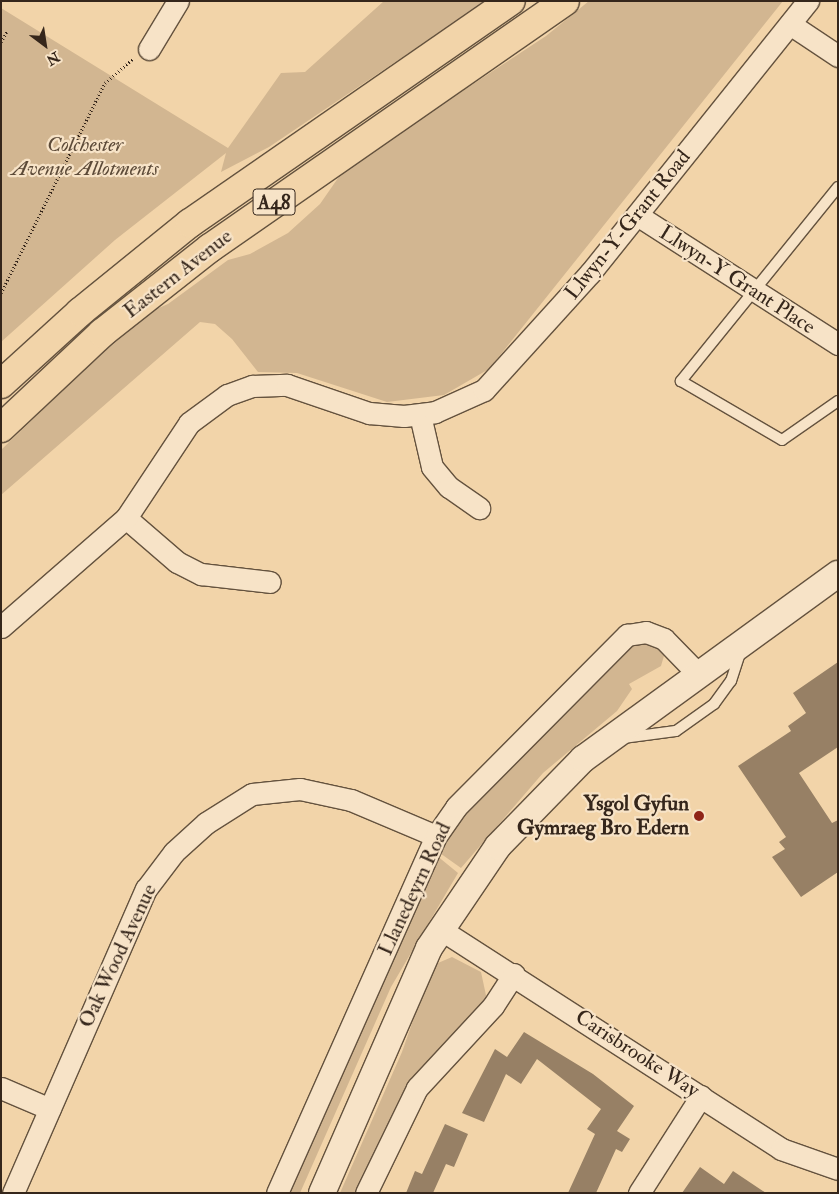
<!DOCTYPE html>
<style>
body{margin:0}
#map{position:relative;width:839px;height:1194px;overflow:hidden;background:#f2d4a9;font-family:"IM FELL Double Pica",serif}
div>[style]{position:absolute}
.green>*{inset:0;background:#d2b691}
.building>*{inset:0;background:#978065}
.path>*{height:3px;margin-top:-1.5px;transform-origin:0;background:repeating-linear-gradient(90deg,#35261b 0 1px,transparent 0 3.5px)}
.roads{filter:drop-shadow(1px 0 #64523e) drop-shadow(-1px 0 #64523e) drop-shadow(0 1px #64523e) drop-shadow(0 -1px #64523e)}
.service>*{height:10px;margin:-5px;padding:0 5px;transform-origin:5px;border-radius:5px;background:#f7e3c7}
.minor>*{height:21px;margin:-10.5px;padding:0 10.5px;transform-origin:10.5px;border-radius:10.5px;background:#f7e3c7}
.tertiary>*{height:26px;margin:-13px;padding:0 13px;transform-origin:13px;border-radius:13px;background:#f7e3c7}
.trunk>*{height:28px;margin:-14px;padding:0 14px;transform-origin:14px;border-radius:14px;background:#f2d4a9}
.dots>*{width:14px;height:14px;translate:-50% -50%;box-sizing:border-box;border:2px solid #f7e3c7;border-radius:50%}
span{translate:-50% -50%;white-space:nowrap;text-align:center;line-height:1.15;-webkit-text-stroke:4.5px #f7e3c7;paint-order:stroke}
.shield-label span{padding:1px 4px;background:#f7e3c7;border:1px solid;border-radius:4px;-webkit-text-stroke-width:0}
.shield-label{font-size:20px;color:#35261b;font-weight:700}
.park-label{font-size:21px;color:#5c4a38;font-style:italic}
.street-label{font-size:21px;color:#35261b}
.poi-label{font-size:21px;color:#35261b;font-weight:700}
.right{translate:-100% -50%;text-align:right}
.frame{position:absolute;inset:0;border:2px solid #35261b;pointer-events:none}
.north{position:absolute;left:20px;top:20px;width:50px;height:50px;-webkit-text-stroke:4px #f7e3c7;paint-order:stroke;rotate:149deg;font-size:14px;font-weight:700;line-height:20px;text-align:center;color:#35261b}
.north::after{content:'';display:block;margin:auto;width:18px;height:22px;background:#35261b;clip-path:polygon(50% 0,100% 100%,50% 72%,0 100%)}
</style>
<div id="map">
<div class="green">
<i style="clip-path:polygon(384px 1px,486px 1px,269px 147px,221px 172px,226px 153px,115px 240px,1px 342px,1px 8px,228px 148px,281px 73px,305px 72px)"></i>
<i style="clip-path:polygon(589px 1px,783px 1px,489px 369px,444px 395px,387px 402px,297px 373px,258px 372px,232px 339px,215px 324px,200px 322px,1px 495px,1px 450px,140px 316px,168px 304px,228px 260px,250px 254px,288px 233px,320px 204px,345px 168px,546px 36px)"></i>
<i style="clip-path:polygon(643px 638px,666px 649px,661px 666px,629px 684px,632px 689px,617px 711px,543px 773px,461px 868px,437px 851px,455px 821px,623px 647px)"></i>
<i style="clip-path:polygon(436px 855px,458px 873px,391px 987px,300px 1193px,285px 1193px)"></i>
<i style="clip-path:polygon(452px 957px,481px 972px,487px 1000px,361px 1193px,340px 1193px,402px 1052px,425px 986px,438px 963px)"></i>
</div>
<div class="building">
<i style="clip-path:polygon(838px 662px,838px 747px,799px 773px,832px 823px,838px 820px,838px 872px,801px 897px,772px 857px,785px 849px,779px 842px,786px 837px,738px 766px,791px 731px,788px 726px,806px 713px,793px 693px)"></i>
<i style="clip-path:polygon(524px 1032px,593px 1074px,634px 1106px,617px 1131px,630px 1139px,622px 1152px,616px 1149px,596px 1193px,568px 1193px,595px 1134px,587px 1129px,601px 1109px,537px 1059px,521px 1084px,506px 1074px,484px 1122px,462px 1113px,495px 1049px,507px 1057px)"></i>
<i style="clip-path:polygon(445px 1124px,468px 1134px,454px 1167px,446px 1164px,433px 1193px,406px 1193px,415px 1171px,422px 1174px)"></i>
<i style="clip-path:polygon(700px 1167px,724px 1184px,733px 1171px,766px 1193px,682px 1193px)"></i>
</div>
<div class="path">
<i style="left:1px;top:42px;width:13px;rotate:-61deg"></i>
<i style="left:1px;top:293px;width:234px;rotate:-63.7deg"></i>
<i style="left:105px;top:83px;width:37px;rotate:-41deg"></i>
</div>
<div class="roads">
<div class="service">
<i style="left:838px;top:187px;width:250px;rotate:129deg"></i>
<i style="left:681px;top:381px;width:117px;rotate:30.3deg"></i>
<i style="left:782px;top:440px;width:68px;rotate:-34.9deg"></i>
<i style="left:623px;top:738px;width:53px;rotate:-7.5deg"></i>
<i style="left:676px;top:731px;width:47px;rotate:-35.4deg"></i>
<i style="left:714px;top:704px;width:29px;rotate:-54deg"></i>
<i style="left:731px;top:681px;width:32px;rotate:-72deg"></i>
</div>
<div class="minor">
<i style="left:790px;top:24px;width:58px;rotate:33.7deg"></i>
<i style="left:149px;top:49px;width:56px;rotate:-58.9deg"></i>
<i style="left:637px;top:215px;width:239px;rotate:32.7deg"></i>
<i style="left:420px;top:415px;width:53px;rotate:77deg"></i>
<i style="left:432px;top:467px;width:26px;rotate:50deg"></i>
<i style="left:449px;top:487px;width:37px;rotate:35deg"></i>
<i style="left:126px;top:518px;width:67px;rotate:40.8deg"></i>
<i style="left:177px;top:562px;width:27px;rotate:27deg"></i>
<i style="left:201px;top:574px;width:69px;rotate:6.6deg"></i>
<i style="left:1px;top:627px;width:166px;rotate:-41.1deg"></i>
<i style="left:126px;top:518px;width:114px;rotate:-56.4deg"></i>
<i style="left:189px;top:423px;width:47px;rotate:-36.4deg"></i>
<i style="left:227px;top:395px;width:27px;rotate:-20deg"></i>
<i style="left:252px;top:386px;width:35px;rotate:-2deg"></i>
<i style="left:287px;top:385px;width:87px;rotate:18.9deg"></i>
<i style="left:369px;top:413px;width:35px;rotate:5deg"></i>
<i style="left:404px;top:416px;width:31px;rotate:-7deg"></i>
<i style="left:435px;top:412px;width:54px;rotate:-24.2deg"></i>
<i style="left:484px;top:390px;width:158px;rotate:-47.8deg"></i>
<i style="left:590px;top:273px;width:349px;rotate:-51.3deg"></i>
<i style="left:440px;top:929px;width:406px;rotate:32.8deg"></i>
<i style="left:781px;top:1149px;width:60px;rotate:19.3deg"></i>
<i style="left:1px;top:1088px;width:53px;rotate:23.2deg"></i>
<i style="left:13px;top:1193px;width:332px;rotate:-66.4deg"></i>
<i style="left:146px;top:889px;width:46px;rotate:-52.9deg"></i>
<i style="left:174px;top:852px;width:43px;rotate:-42.2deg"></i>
<i style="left:206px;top:823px;width:54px;rotate:-32.2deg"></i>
<i style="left:252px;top:794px;width:48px;rotate:-5.9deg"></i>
<i style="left:300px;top:789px;width:52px;rotate:12.2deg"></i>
<i style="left:351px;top:800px;width:92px;rotate:23deg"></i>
<i style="left:277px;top:1193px;width:391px;rotate:-66deg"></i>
<i style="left:436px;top:836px;width:35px;rotate:-55deg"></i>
<i style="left:456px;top:807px;width:243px;rotate:-45.2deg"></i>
<i style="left:627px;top:635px;width:19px;rotate:-9deg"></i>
<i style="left:646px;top:632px;width:19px;rotate:21deg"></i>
<i style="left:664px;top:639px;width:49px;rotate:45.8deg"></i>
<i style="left:366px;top:1193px;width:117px;rotate:-64.1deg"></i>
<i style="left:417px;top:1088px;width:112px;rotate:-47.2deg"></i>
<i style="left:493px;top:1006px;width:38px;rotate:-57deg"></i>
<i style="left:639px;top:1193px;width:115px;rotate:-57.4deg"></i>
</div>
<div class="tertiary">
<i style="left:322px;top:1193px;width:267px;rotate:-66.4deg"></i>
<i style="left:429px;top:948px;width:123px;rotate:-55.9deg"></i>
<i style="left:498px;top:846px;width:122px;rotate:-45.7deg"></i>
<i style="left:583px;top:759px;width:315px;rotate:-36deg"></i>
</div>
<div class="trunk">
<i style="left:1px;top:384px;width:107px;rotate:-42.3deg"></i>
<i style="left:80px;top:312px;width:141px;rotate:-39deg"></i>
<i style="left:190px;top:223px;width:390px;rotate:-34.7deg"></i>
<i style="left:1px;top:428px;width:139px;rotate:-43.2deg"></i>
<i style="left:102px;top:333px;width:137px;rotate:-38.2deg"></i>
<i style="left:210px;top:248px;width:432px;rotate:-34.8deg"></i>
</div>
</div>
<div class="dots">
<i style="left:699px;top:816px;background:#8f2418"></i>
</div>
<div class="shield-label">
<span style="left:274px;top:202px">A48</span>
</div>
<div class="park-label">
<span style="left:85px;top:157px">Colchester<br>Avenue Allotments</span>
</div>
<div class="street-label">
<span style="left:628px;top:225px;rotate:-51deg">Llwyn-Y-Grant Road</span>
<span style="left:178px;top:274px;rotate:-38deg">Eastern Avenue</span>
<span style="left:737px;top:280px;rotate:33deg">Llwyn-Y Grant Place</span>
<span style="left:415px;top:889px;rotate:-65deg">Llanedeyrn Road</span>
<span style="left:118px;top:956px;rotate:-65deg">Oak Wood Avenue</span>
<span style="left:637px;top:1054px;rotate:33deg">Carisbrooke Way</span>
</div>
<div class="poi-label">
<span class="right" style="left:689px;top:816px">Ysgol Gyfun<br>Gymraeg Bro Edern</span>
</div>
<div class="frame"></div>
<div class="north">N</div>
</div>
